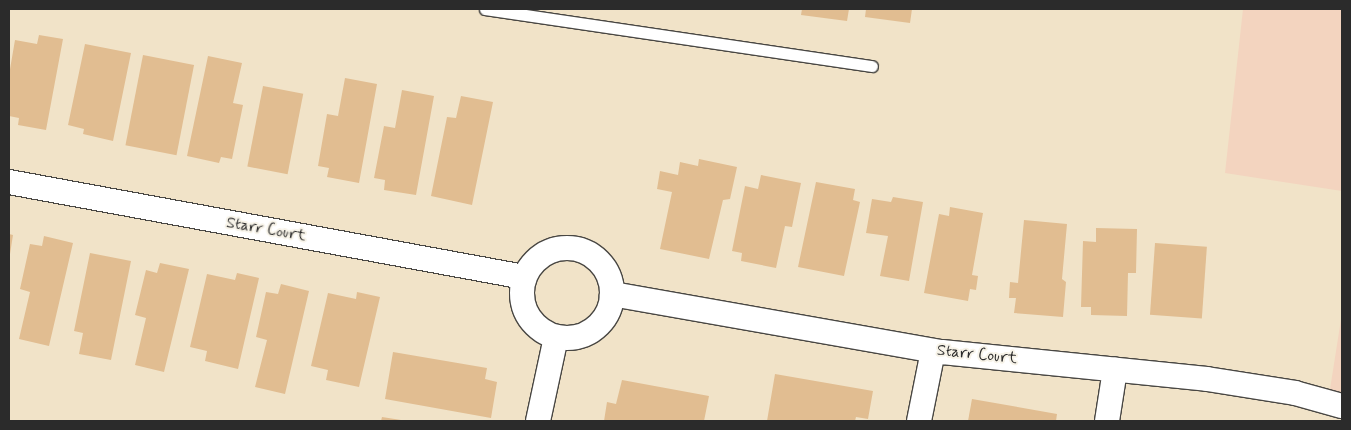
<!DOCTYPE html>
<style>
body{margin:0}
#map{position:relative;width:1351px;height:430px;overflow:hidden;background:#f1e3c8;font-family:Mynerve,sans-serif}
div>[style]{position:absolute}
.built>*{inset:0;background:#f3d4bf}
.building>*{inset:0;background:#e1bd91;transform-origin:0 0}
.roads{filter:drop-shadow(1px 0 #494743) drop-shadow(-1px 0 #494743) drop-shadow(0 1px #494743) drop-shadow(0 -1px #494743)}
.lane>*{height:11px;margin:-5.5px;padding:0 5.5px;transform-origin:5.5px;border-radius:5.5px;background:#fff}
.street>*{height:24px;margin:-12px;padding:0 12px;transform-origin:12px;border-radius:12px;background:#fff}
.street>.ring{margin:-12px;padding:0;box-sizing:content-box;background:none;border:24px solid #fff;border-radius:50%}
span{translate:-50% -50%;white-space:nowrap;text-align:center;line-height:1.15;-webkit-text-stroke:4px #f7f3e8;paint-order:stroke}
.street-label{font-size:16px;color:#2b2b2b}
.frame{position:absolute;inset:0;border:10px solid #2b2b2b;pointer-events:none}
</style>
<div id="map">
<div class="built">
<i style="clip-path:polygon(1243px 9px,1342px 9px,1342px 191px,1225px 173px)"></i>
<i style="clip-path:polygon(1342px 313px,1342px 406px,1328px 402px)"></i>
</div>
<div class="building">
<i style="clip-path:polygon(802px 9px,849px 9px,847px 21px,801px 15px)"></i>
<i style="clip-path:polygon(866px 9px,912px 9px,910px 23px,865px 17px)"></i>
<i style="clip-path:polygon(39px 35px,63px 39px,46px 130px,18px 125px,19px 118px,9px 116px,9px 75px,15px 40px,37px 44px)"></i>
<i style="clip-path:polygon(85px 44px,131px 53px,113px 141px,83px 134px,84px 129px,68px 125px)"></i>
<i style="left:143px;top:55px;width:52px;height:92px;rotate:11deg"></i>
<i style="clip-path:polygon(208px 56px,242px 63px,233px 103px,243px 105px,232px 159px,221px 157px,219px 163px,187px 156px)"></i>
<i style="clip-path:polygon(345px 78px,377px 84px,359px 183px,327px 177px,329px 168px,318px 166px,327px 114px,338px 116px)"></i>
<i style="left:263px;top:86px;width:41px;height:82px;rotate:11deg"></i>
<i style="clip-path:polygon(402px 90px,434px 96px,416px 195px,384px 190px,385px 180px,374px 178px,384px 126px,395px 128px)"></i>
<i style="clip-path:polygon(461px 96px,493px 102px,472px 205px,431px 196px,447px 117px,456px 118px)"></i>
<i style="clip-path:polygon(699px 159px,737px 167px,730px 199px,723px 200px,709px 259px,660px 249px,672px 192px,657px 189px,660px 171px,678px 175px,680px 162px,698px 166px)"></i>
<i style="clip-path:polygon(761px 175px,801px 183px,792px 227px,785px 226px,776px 268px,741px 261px,742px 253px,732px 251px,745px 186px,758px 189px)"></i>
<i style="clip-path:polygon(816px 182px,855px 189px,853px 200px,860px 202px,844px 276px,798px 267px)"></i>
<i style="clip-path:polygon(893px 197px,923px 202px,909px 281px,880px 276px,888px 236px,866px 233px,872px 199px,891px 202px)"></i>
<i style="clip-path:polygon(950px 207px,983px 213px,972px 275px,978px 276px,976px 290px,970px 289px,968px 301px,924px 293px,939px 214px,949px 216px)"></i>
<i style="clip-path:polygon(1024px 220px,1067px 224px,1062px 279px,1066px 282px,1063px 317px,1014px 313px,1016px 298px,1009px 298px,1010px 282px,1018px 283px)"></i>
<i style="clip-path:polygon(1096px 228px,1137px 229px,1136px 273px,1128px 273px,1127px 316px,1091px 315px,1091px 307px,1081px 307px,1083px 241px,1096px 242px)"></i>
<i style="clip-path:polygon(9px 234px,13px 235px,10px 254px,9px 254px)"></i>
<i style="clip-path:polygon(44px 236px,73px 243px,49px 346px,19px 339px,30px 292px,20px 289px,30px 244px,42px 246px)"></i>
<i style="left:1155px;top:243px;width:52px;height:72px;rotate:4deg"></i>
<i style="clip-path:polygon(90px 253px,131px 261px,111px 360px,79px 354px,83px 333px,74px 331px)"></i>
<i style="clip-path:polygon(160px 263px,189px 269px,164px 372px,135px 365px,146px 318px,135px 315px,146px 270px,157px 273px)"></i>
<i style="clip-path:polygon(237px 273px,259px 278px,238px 369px,205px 361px,207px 351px,190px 347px,207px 274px,235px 280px)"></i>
<i style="clip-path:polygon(281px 284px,309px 291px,285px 394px,255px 387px,267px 340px,256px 337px,266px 292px,278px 294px)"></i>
<i style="clip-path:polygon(357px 292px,380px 297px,359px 387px,326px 380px,328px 370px,311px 366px,328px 293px,356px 299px)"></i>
<i style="clip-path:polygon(393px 352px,487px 368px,485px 379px,497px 382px,491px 418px,385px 399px)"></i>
<i style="clip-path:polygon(775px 374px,873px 391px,868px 419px,856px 417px,855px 421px,767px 421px)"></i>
<i style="clip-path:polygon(622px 380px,709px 396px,704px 421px,604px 421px,607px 402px,616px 404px)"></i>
<i style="clip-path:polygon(972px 399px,1057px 414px,1056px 421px,968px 421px)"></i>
<i style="clip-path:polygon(382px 417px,401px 420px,401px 421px,381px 421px)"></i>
</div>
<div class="roads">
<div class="lane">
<i style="left:485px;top:9px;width:391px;rotate:8.4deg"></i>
</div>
<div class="street">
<i style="left:9px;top:182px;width:524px;rotate:10.45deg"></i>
<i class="ring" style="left:522px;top:248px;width:66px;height:66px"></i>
<i style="left:612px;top:294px;width:335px;rotate:10deg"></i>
<i style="left:942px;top:352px;width:266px;rotate:5.8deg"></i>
<i style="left:1207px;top:379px;width:89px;rotate:9deg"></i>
<i style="left:1295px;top:393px;width:49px;rotate:15.5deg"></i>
<i style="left:538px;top:421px;width:86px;rotate:-77.9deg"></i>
<i style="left:919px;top:421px;width:71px;rotate:-78.7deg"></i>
<i style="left:1107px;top:421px;width:52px;rotate:-81.1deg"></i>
</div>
</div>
<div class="street-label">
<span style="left:266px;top:230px;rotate:10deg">Starr Court</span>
<span style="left:977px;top:355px;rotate:6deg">Starr Court</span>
</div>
<div class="frame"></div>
</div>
